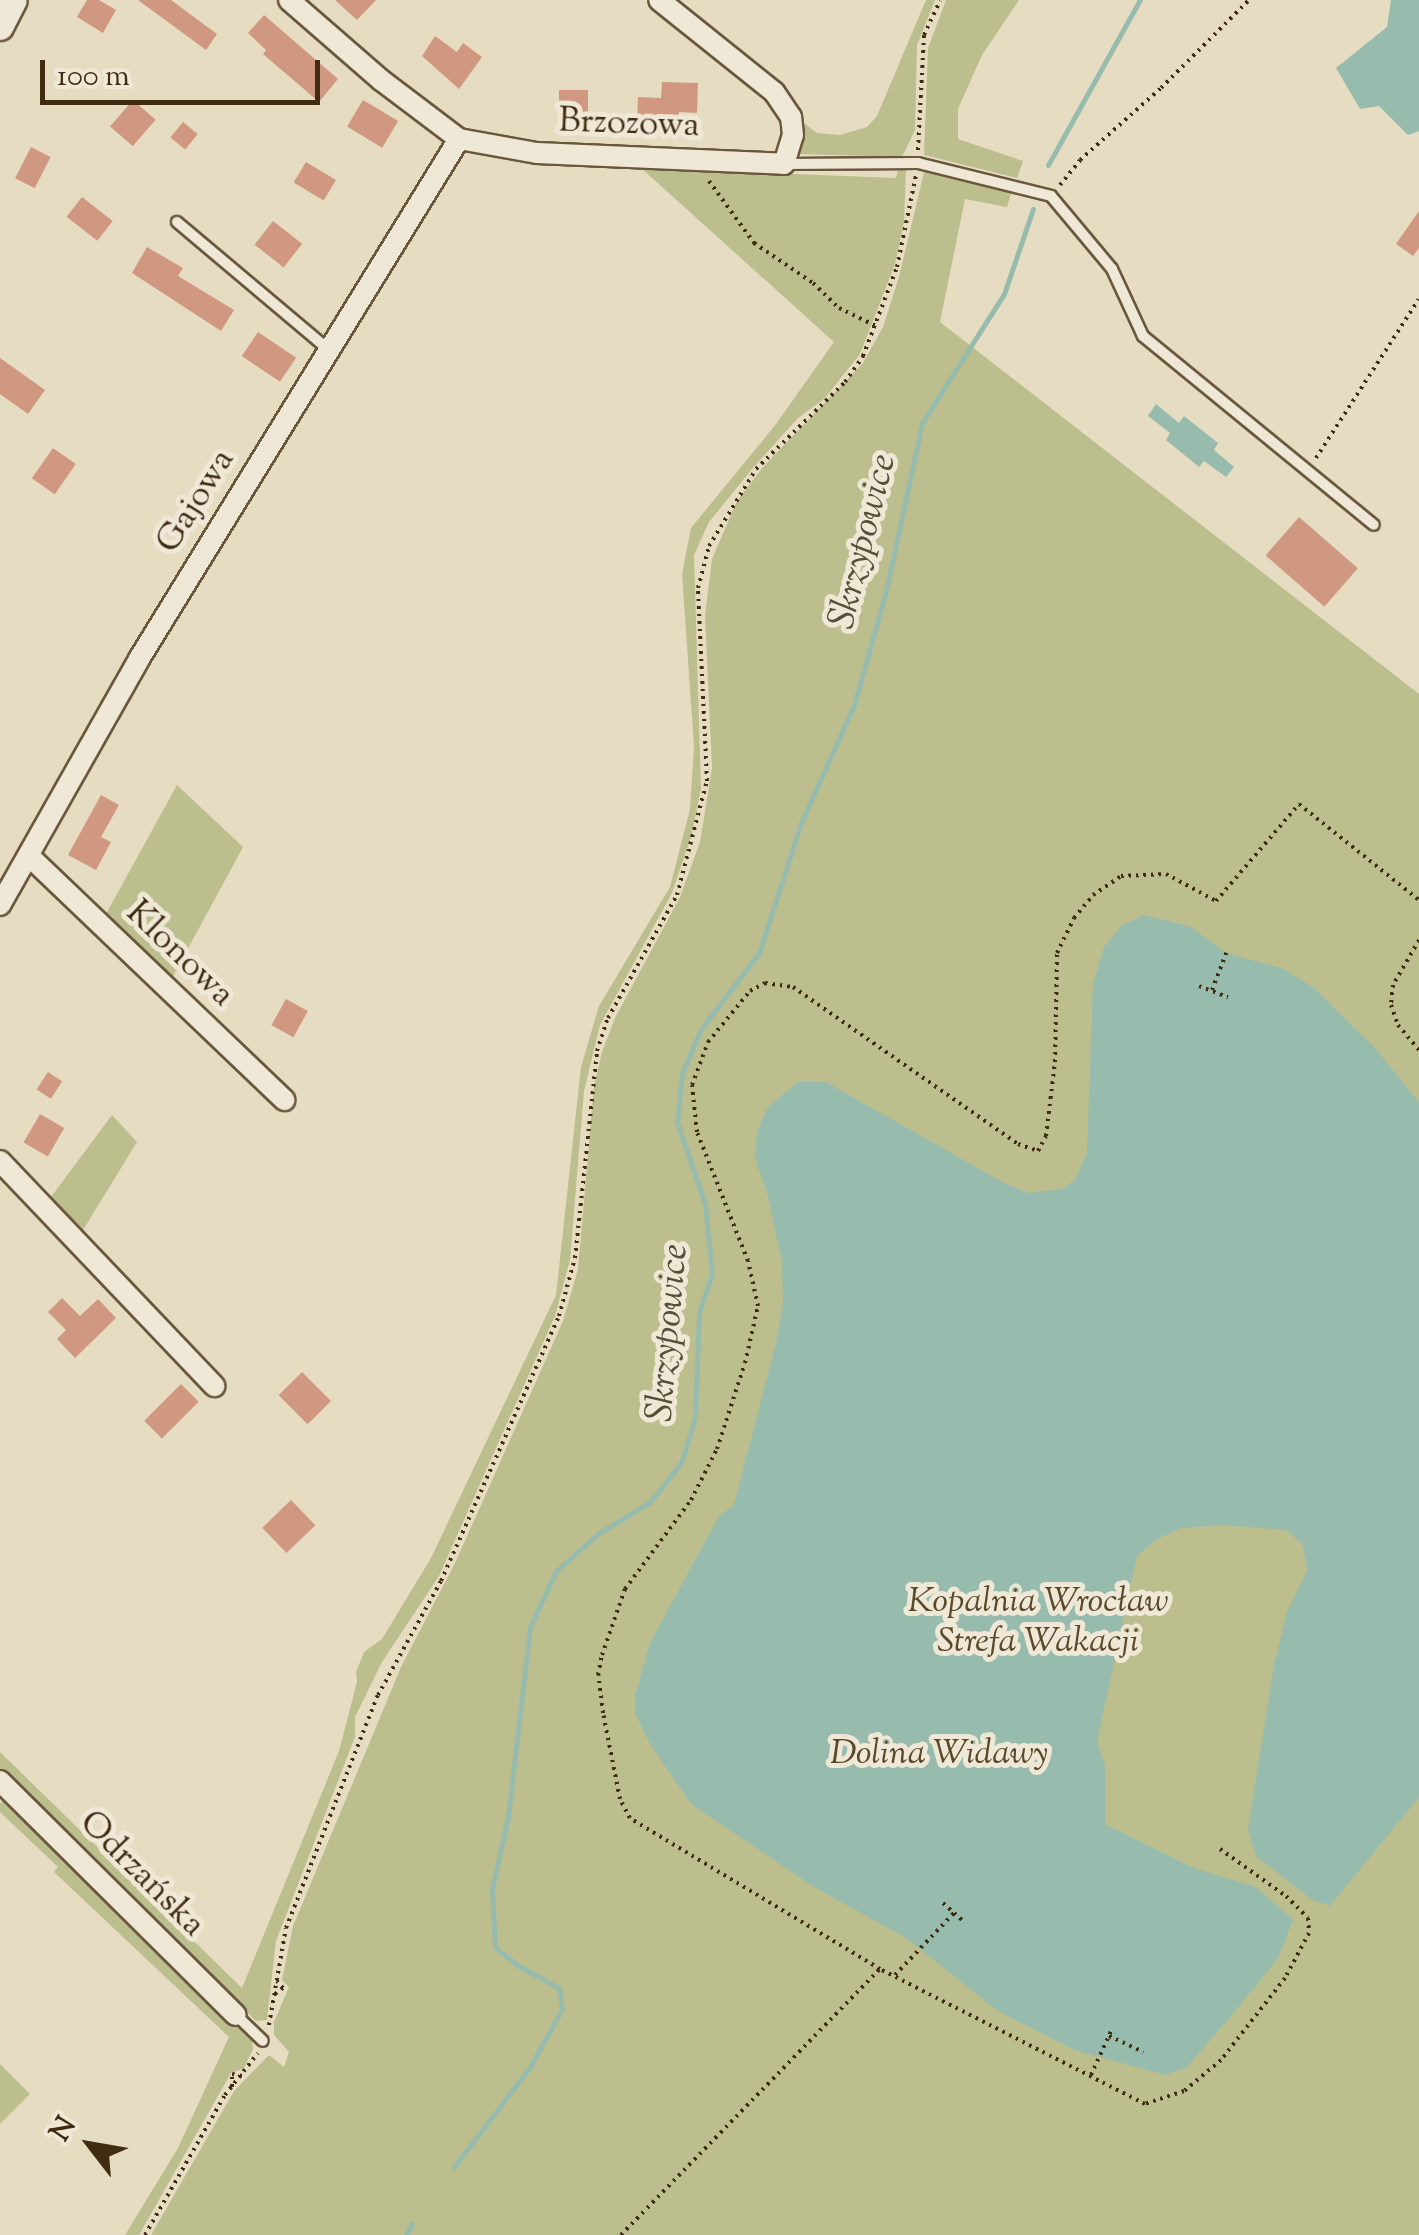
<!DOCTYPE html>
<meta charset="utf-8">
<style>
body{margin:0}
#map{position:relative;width:1419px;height:2235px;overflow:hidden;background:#e6dcc2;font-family:"Sorts Mill Goudy",serif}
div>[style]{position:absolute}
.green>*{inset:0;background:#bcbe8e}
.water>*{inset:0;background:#97bcad}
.stream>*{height:5px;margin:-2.5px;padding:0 2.5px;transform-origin:2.5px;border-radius:2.5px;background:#97bcad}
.building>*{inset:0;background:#d09880;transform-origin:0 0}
.path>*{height:4px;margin-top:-2px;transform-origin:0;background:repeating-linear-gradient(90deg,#402c11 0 2.5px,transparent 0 7.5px)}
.roads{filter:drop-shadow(2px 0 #6a583d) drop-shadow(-2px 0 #6a583d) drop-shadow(0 2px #6a583d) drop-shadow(0 -2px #6a583d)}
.service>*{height:10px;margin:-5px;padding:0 5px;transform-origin:5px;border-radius:5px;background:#efe8d7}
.minor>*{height:20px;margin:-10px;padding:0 10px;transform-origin:10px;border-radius:10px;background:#efe8d7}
.tertiary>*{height:25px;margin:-12.5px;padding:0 12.5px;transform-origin:12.5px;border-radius:12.5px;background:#efe8d7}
span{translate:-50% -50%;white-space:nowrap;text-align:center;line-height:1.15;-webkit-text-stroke:10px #efe8d7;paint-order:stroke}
.street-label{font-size:35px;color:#402c11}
.park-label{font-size:35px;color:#59492a;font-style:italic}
.water-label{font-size:38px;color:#565038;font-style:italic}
.north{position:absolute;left:40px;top:2095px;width:100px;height:100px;-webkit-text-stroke:8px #efe8d7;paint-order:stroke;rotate:301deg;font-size:28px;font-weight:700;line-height:40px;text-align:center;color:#402c11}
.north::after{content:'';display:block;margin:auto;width:35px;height:45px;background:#402c11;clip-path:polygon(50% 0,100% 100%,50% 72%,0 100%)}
.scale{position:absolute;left:40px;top:60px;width:280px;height:45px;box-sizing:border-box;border:5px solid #402c11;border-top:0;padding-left:12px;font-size:30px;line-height:35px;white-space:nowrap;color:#402c11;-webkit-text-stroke:8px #efe8d7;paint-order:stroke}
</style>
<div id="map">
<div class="green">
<i style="clip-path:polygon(926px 0,935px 0,917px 45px,915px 130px,902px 157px,799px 154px,801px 121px,817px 133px,840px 135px,867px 127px,877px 116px)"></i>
<i style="clip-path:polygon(946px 0,1019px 0,982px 55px,958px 109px,958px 139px,1023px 161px,1017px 178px,924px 155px,928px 48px)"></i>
<i style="clip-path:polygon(641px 168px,896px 178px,898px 170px,906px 170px,904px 222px,895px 264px,860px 354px,825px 398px,797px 419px,752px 469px,709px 522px,694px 555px,701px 789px,691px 837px,672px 893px,600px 1025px,584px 1091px,570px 1260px,555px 1316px,439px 1576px,382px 1662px,355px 1717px,355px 1737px,276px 1941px,267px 2020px,256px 2021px,0 1771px,0 1752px,242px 1988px,339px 1751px,357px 1682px,356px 1672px,364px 1652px,382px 1639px,431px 1558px,556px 1295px,581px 1067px,599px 1006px,670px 887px,690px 809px,694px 746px,682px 574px,691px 528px,776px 424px,834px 342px)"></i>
<i style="clip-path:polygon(924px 172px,1011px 193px,1007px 207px,965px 199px,940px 322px,1419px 694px,1419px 2235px,151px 2235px,234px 2091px,269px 2055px,284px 2067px,289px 2052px,274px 2035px,274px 2022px,289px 1987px,282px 1980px,293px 1926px,401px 1667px,456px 1561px,563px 1321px,578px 1269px,594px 1086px,602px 1052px,615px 1018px,680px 897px,700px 842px,712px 768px,705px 615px,712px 559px,737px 501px,763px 467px,863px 363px,883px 327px,899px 277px)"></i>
<i style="clip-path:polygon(177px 785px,243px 847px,172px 978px,106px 914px)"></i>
<i style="clip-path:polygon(112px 1115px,137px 1142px,83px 1230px,51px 1197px)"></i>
<i style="clip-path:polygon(7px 1799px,252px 2039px,253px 2049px,244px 2068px,231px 2073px,139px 2235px,125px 2235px,178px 2148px,229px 2037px,54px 1872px,58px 1867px,0 1812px,0 1803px)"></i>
<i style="clip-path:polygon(0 2064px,30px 2094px,0 2124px)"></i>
</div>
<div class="water">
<i style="clip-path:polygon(1391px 0,1419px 0,1419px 131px,1408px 135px,1379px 106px,1360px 109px,1336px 68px,1387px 27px)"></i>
<i style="clip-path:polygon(1156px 404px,1179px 423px,1184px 416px,1218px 443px,1214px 450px,1234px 467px,1226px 477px,1204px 461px,1199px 467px,1166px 440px,1170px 433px,1148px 416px)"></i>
<i style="clip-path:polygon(1144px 915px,1191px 927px,1226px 953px,1284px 969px,1314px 988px,1373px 1046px,1419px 1102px,1419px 1797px,1330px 1906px,1311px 1899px,1256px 1856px,1248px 1829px,1274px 1665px,1287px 1612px,1307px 1571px,1303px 1545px,1286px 1530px,1221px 1525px,1181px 1528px,1156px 1540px,1137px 1556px,1097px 1741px,1105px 1766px,1105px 1824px,1194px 1868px,1256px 1887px,1293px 1920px,1277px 1960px,1236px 2010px,1187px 2067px,1165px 2075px,1074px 2050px,998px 2011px,906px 1938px,814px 1887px,691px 1804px,650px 1744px,635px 1713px,635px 1696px,650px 1643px,719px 1516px,734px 1505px,777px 1339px,783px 1303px,782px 1263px,768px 1196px,755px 1158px,757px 1132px,768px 1107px,798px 1082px,826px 1082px,1004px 1183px,1029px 1193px,1062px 1189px,1075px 1180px,1087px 1152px,1093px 984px,1104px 947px,1121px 926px)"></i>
</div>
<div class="stream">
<i style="left:1048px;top:165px;width:189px;rotate:-60.9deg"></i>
<i style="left:454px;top:2167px;width:126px;rotate:-52.8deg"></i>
<i style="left:530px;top:2067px;width:66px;rotate:-61.1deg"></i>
<i style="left:562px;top:2009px;width:21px;rotate:-98deg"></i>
<i style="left:559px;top:1988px;width:48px;rotate:-151.3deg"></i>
<i style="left:517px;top:1965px;width:28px;rotate:-141deg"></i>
<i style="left:495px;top:1947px;width:58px;rotate:-93deg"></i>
<i style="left:492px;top:1889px;width:74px;rotate:-77.5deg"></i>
<i style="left:508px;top:1817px;width:191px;rotate:-83.4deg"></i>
<i style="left:530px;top:1627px;width:62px;rotate:-65.1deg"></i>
<i style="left:556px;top:1571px;width:57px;rotate:-41.5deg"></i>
<i style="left:599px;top:1533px;width:60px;rotate:-31.3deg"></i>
<i style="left:650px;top:1502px;width:50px;rotate:-51.5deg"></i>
<i style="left:681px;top:1463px;width:47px;rotate:-72.7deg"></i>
<i style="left:695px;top:1418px;width:106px;rotate:-87.8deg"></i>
<i style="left:699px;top:1312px;width:40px;rotate:-71.1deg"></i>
<i style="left:712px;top:1274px;width:70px;rotate:-95.7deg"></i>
<i style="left:705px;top:1204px;width:87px;rotate:-108.9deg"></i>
<i style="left:677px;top:1122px;width:49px;rotate:-84.2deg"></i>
<i style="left:682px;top:1073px;width:48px;rotate:-66.6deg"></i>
<i style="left:701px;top:1029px;width:96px;rotate:-52.7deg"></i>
<i style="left:759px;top:953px;width:137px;rotate:-72.1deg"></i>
<i style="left:801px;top:823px;width:129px;rotate:-65.8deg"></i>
<i style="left:854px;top:705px;width:118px;rotate:-74.3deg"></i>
<i style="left:886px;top:591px;width:172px;rotate:-77.9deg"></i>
<i style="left:922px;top:423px;width:153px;rotate:-57.6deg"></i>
<i style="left:1004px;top:294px;width:90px;rotate:-71.2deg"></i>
<i style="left:406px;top:2235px;width:13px;rotate:-63deg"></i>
</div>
<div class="building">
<i style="clip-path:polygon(87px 0,99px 0,116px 10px,103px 33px,77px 17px)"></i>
<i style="clip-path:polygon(138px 0,171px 0,217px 34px,206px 50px)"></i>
<i style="clip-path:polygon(335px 0,376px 0,357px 20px)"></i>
<i style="clip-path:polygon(264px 15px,338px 79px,319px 102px,263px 54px,266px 50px,248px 33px)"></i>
<i style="clip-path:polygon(435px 36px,457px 52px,463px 43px,482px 57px,459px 89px,422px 56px)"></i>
<i style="clip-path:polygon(662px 82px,698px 83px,697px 113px,679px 112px,679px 122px,637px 120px,638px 97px,661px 98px)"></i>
<i style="left:559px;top:90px;width:29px;height:25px"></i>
<i style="left:133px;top:100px;width:30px;height:35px;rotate:41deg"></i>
<i style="left:363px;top:100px;width:41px;height:31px;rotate:31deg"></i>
<i style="left:183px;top:122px;width:19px;height:20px;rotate:39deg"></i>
<i style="left:31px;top:147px;width:22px;height:35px;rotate:27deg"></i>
<i style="left:306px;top:162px;width:35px;height:24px;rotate:31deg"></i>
<i style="left:82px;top:197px;width:39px;height:25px;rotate:38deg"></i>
<i style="clip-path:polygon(1419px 211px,1419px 248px,1413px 256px,1396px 244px)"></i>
<i style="left:273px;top:221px;width:37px;height:30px;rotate:38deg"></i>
<i style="clip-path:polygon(147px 247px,183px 268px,178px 276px,234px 310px,221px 331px,132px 273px)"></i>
<i style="left:258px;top:332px;width:46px;height:29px;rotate:34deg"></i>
<i style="clip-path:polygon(0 358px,45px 390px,28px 414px,0 394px)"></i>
<i style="left:53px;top:448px;width:28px;height:37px;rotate:35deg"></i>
<i style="left:1299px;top:517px;width:78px;height:51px;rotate:41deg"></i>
<i style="clip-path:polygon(101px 795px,119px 805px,101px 837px,111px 842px,96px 870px,68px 855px)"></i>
<i style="left:286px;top:999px;width:25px;height:30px;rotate:29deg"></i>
<i style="left:48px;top:1072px;width:17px;height:21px;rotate:33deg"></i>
<i style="left:40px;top:1114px;width:28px;height:33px;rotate:30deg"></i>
<i style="clip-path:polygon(62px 1298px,80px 1316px,98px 1299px,116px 1318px,75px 1358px,57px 1339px,66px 1330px,48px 1312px)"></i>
<i style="left:302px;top:1372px;width:41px;height:33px;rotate:45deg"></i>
<i style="left:181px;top:1384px;width:25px;height:52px;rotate:45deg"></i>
<i style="left:291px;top:1500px;width:35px;height:40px;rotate:46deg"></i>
</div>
<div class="path">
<i style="left:918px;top:150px;width:115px;rotate:-87deg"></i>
<i style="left:924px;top:35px;width:38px;rotate:-65deg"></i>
<i style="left:709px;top:181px;width:77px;rotate:54deg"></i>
<i style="left:754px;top:243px;width:71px;rotate:34.1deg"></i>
<i style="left:813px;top:283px;width:36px;rotate:44deg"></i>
<i style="left:839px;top:308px;width:41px;rotate:25.9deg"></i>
<i style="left:1060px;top:185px;width:32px;rotate:-51deg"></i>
<i style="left:1080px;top:160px;width:108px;rotate:-41.6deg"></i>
<i style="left:1161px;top:88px;width:124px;rotate:-45deg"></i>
<i style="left:1316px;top:458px;width:189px;rotate:-57.1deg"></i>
<i style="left:1419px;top:940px;width:52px;rotate:120deg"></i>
<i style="left:1393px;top:985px;width:20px;rotate:96deg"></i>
<i style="left:1391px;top:1005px;width:21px;rotate:71deg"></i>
<i style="left:1398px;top:1025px;width:33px;rotate:50deg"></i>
<i style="left:1199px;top:986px;width:31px;rotate:21deg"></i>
<i style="left:1212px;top:990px;width:40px;rotate:-69deg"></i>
<i style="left:1220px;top:1849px;width:81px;rotate:35.5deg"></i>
<i style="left:1286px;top:1896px;width:31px;rotate:45deg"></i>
<i style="left:1308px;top:1918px;width:15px;rotate:86deg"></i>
<i style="left:1309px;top:1933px;width:51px;rotate:118.1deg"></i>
<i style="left:1285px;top:1978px;width:104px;rotate:128deg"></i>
<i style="left:1221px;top:2060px;width:48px;rotate:140deg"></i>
<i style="left:1184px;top:2091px;width:41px;rotate:161.6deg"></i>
<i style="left:1145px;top:2104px;width:297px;rotate:-153deg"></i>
<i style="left:880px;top:1969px;width:292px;rotate:-148.9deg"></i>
<i style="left:630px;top:1818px;width:21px;rotate:-118deg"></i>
<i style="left:620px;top:1799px;width:88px;rotate:-101.2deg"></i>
<i style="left:603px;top:1713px;width:38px;rotate:-97deg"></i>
<i style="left:598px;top:1675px;width:20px;rotate:-79deg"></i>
<i style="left:602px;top:1655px;width:70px;rotate:-70.8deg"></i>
<i style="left:625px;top:1589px;width:111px;rotate:-53.4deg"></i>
<i style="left:691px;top:1500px;width:57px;rotate:-63deg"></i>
<i style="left:717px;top:1449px;width:90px;rotate:-72deg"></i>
<i style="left:745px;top:1363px;width:58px;rotate:-77.2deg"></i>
<i style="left:758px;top:1306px;width:46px;rotate:-102.5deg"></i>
<i style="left:748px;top:1261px;width:139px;rotate:-111.6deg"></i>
<i style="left:697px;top:1132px;width:47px;rotate:-96.1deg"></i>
<i style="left:692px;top:1085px;width:46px;rotate:-69.6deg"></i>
<i style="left:708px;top:1042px;width:66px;rotate:-50.5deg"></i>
<i style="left:750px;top:991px;width:17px;rotate:-28deg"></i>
<i style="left:765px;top:983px;width:28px;rotate:8deg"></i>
<i style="left:793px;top:987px;width:274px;rotate:34.9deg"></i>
<i style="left:1018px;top:1144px;width:21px;rotate:19deg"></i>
<i style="left:1038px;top:1151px;width:17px;rotate:-62deg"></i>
<i style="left:1046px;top:1136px;width:75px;rotate:-83.1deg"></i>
<i style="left:1055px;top:1062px;width:109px;rotate:-88.9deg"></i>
<i style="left:1057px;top:953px;width:39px;rotate:-64deg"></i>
<i style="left:1074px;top:918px;width:30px;rotate:-50deg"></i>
<i style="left:1093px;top:895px;width:34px;rotate:-34deg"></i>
<i style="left:1121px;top:876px;width:45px;rotate:-2.5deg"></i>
<i style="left:1166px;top:874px;width:57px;rotate:28.4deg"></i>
<i style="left:1216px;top:901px;width:128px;rotate:-49.4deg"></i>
<i style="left:1299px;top:804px;width:154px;rotate:38.7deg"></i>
<i style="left:943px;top:1903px;width:27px;rotate:42deg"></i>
<i style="left:895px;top:1975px;width:86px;rotate:-46.4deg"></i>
<i style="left:275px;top:1994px;width:10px;rotate:-37deg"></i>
<i style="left:283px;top:1988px;width:9px;rotate:-131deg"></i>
<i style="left:269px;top:2025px;width:98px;rotate:-80.1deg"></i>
<i style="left:286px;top:1928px;width:251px;rotate:-68.5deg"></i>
<i style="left:378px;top:1695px;width:130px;rotate:-61.1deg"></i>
<i style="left:441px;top:1581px;width:290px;rotate:-66deg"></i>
<i style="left:559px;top:1316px;width:60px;rotate:-74.6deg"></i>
<i style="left:575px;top:1258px;width:208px;rotate:-83.9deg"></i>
<i style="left:597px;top:1051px;width:35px;rotate:-72deg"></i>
<i style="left:608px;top:1018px;width:141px;rotate:-60.7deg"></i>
<i style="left:677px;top:895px;width:118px;rotate:-75.3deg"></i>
<i style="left:707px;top:781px;width:193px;rotate:-92.7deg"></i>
<i style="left:698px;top:588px;width:43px;rotate:-75.3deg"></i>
<i style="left:709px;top:546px;width:90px;rotate:-58.6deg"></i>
<i style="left:756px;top:469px;width:124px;rotate:-44.3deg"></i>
<i style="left:845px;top:382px;width:32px;rotate:-55deg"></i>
<i style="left:863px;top:356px;width:95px;rotate:-69.1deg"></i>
<i style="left:897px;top:267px;width:94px;rotate:-78.3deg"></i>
<i style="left:1109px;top:2036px;width:38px;rotate:25deg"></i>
<i style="left:1091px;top:2075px;width:51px;rotate:-65.5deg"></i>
<i style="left:232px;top:2087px;width:13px;rotate:-90deg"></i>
<i style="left:232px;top:2074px;width:10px;rotate:11deg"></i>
<i style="left:145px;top:2235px;width:161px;rotate:-60.3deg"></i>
<i style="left:225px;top:2095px;width:53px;rotate:-51.8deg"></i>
<i style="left:621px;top:2235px;width:371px;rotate:-45.8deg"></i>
</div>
<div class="roads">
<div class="service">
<i style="left:784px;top:164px;width:134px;rotate:-0.4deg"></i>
<i style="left:918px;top:163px;width:137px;rotate:13.9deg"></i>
<i style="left:1051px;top:196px;width:95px;rotate:50.1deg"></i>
<i style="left:1112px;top:269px;width:74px;rotate:65.2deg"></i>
<i style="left:1143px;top:336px;width:298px;rotate:39.3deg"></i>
<i style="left:177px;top:222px;width:199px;rotate:40.1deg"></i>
<i style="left:236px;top:2015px;width:37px;rotate:44deg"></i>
</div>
<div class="minor">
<i style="left:289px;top:0;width:122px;rotate:41deg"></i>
<i style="left:381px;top:80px;width:98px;rotate:37.1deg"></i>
<i style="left:459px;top:139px;width:79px;rotate:10.2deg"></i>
<i style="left:537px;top:153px;width:247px;rotate:2.5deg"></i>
<i style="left:784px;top:164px;width:30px;rotate:-73deg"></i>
<i style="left:793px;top:135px;width:18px;rotate:-96deg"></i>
<i style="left:791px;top:117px;width:30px;rotate:-124deg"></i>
<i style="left:774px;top:92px;width:147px;rotate:-141.3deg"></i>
<i style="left:30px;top:857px;width:352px;rotate:43.7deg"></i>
<i style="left:0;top:905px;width:283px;rotate:-60.5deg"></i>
<i style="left:139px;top:659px;width:611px;rotate:-58.39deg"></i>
<i style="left:0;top:1161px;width:311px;rotate:46.4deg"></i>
<i style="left:0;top:1781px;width:332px;rotate:44.8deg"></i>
</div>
<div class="tertiary">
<i style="left:0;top:27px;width:30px;rotate:-63deg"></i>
</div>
</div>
<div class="street-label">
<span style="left:629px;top:125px;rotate:2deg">Brzozowa</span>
<span style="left:197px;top:502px;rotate:-58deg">Gajowa</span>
<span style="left:179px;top:955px;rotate:44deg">Klonowa</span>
<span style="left:141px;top:1875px;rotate:45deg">Odrzańska</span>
</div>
<div class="park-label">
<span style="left:1038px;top:1623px">Kopalnia Wrocław<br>Strefa Wakacji</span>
<span style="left:939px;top:1755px">Dolina Widawy</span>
</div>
<div class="water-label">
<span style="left:865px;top:542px;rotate:-76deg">Skrzypowice</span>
<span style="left:670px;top:1333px;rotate:-85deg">Skrzypowice</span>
</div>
<div class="north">N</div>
<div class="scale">100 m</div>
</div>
